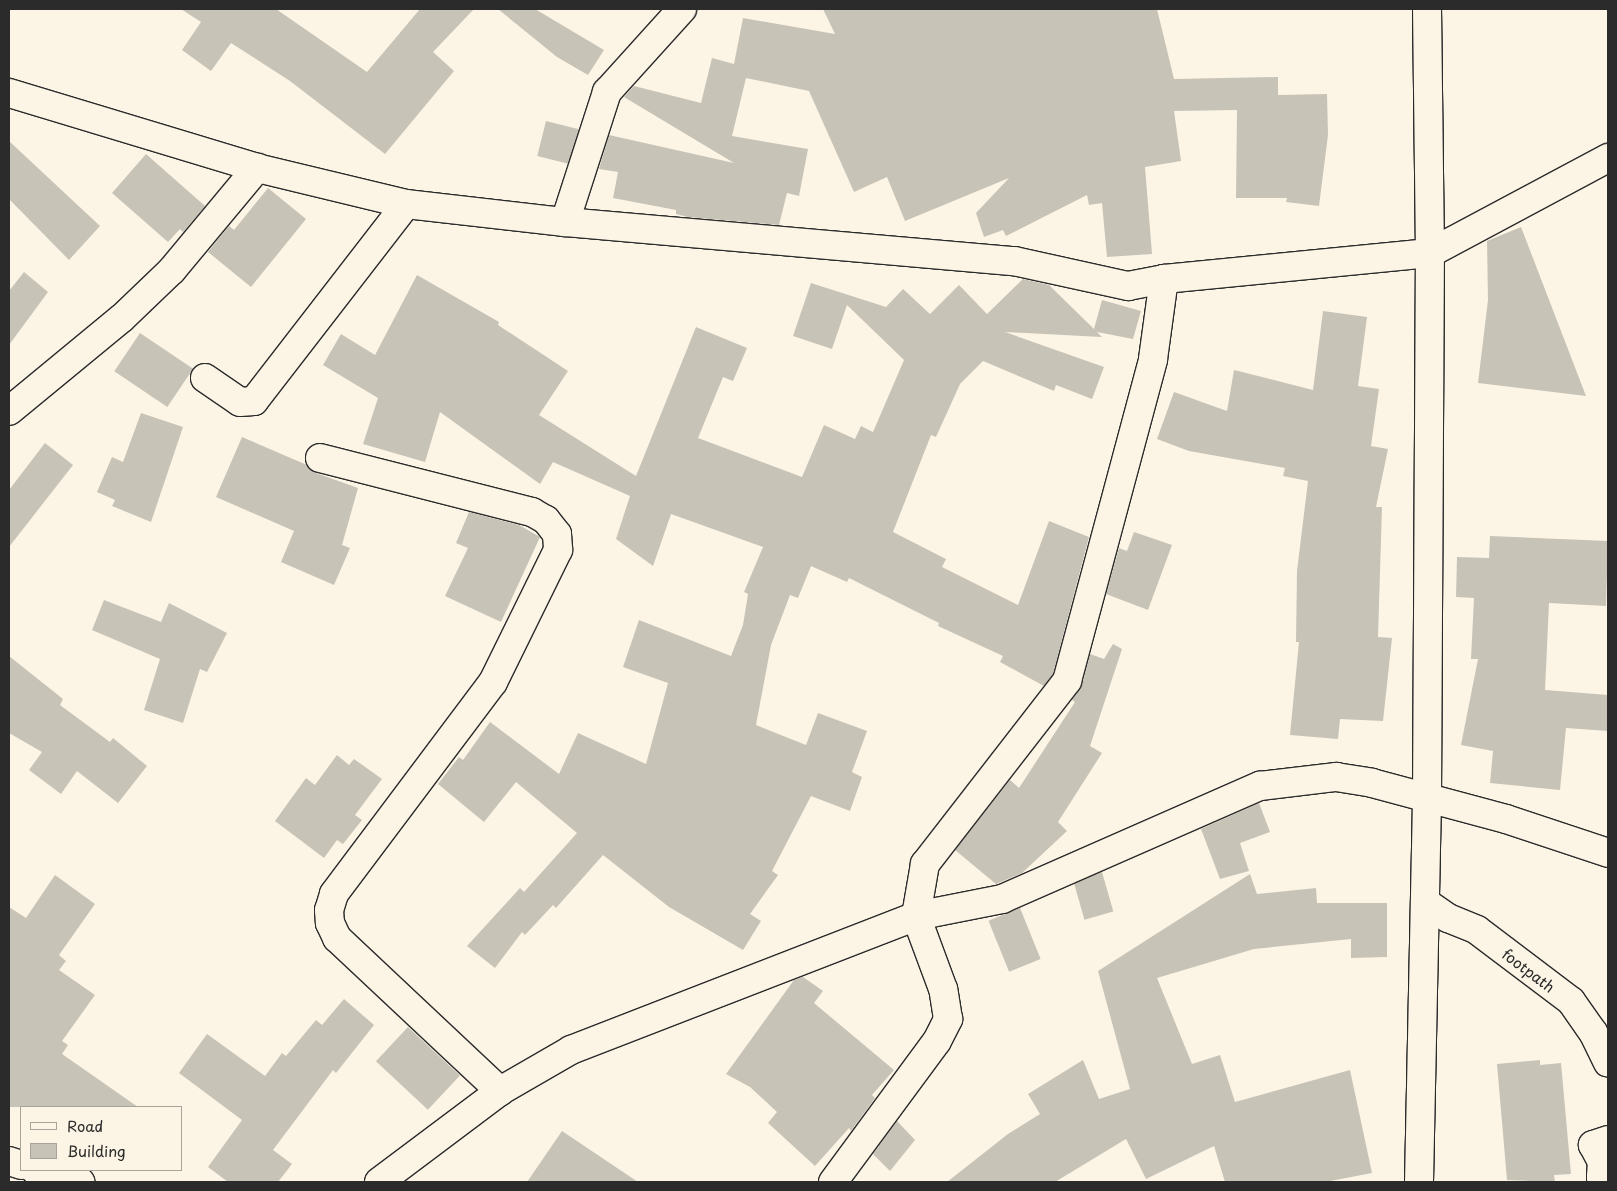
<!DOCTYPE html>
<style>
body{margin:0}
#map{position:relative;width:1617px;height:1191px;overflow:hidden;background:#fcf5e5;font-family:"Playpen Sans",sans-serif}
div>[style]{position:absolute}
.building>*{inset:0;background:#c8c3b7;transform-origin:0 0}
.roads{filter:drop-shadow(1px 0 #2b2b2b) drop-shadow(-1px 0 #2b2b2b) drop-shadow(0 1px #2b2b2b) drop-shadow(0 -1px #2b2b2b)}
.street>*{height:28px;margin:-14px;padding:0 14px;transform-origin:14px;border-radius:14px;background:#fcf5e5}
.secondary>*{height:28px;margin:-14px;padding:0 14px;transform-origin:14px;border-radius:14px;background:#fcf5e5}
span{translate:-50% -50%;white-space:nowrap;text-align:center;line-height:1.15;-webkit-text-stroke:4.5px #fcf5e5;paint-order:stroke}
.street-label{font-size:15px;color:#2b2b2b}
.frame{position:absolute;inset:0;border:10px solid #2b2b2b;pointer-events:none}
.legend{position:absolute;left:20px;top:1106px;width:162px;height:65px;box-sizing:border-box;background:#fcf5e5;border:1px solid #a8a49b;margin:0;padding:6px 9px;list-style:none;font-size:15px;color:#2b2b2b}
.legend li{display:flex;align-items:center;gap:10px;height:25px}
.legend b{width:25px;border:1px solid #a8a49b}
</style>
<div id="map">
<div class="building">
<i style="clip-path:polygon(181px 9px,276px 9px,367px 72px,420px 9px,474px 9px,433px 52px,454px 71px,385px 154px,290px 81px,231px 43px,211px 71px,182px 50px,201px 22px)"></i>
<i style="clip-path:polygon(498px 9px,535px 9px,604px 50px,588px 75px,557px 57px)"></i>
<i style="clip-path:polygon(823px 9px,1157px 9px,1174px 79px,1278px 77px,1278px 95px,1327px 94px,1328px 135px,1319px 206px,1286px 202px,1287px 198px,1236px 198px,1237px 110px,1174px 111px,1181px 161px,1145px 167px,1152px 254px,1107px 257px,1102px 203px,1089px 205px,1087px 195px,1006px 236px,1003px 230px,984px 237px,976px 213px,1009px 178px,905px 221px,887px 177px,854px 192px,809px 91px,746px 78px,732px 136px,808px 149px,799px 196px,787px 193px,779px 225px,688px 217px,676px 214px,676px 210px,613px 198px,618px 172px,599px 169px,609px 135px,734px 163px,624px 97px,634px 86px,701px 103px,712px 58px,734px 64px,743px 18px,835px 34px)"></i>
<i style="left:546px;top:121px;width:34px;height:36px;rotate:14deg"></i>
<i style="clip-path:polygon(9px 141px,100px 226px,69px 260px,9px 199px)"></i>
<i style="clip-path:polygon(146px 154px,205px 206px,183px 232px,180px 229px,168px 242px,112px 193px)"></i>
<i style="clip-path:polygon(268px 188px,306px 219px,251px 287px,208px 252px,229px 226px,234px 230px)"></i>
<i style="clip-path:polygon(1521px 227px,1586px 396px,1478px 383px,1488px 300px,1487px 241px)"></i>
<i style="clip-path:polygon(24px 272px,48px 292px,9px 345px,9px 291px)"></i>
<i style="clip-path:polygon(417px 275px,499px 322px,498px 325px,568px 371px,539px 415px,636px 476px,696px 327px,747px 348px,733px 381px,723px 377px,698px 438px,802px 477px,824px 425px,855px 439px,861px 426px,873px 432px,904px 360px,847px 305px,832px 349px,793px 336px,811px 283px,886px 307px,903px 289px,930px 314px,959px 285px,987px 314px,1023px 279px,1049px 285px,1094px 329px,1102px 300px,1141px 311px,1133px 339px,1097px 332px,1102px 337px,1005px 332px,1104px 367px,1092px 399px,1056px 385px,1054px 391px,983px 361px,960px 384px,936px 437px,931px 435px,893px 532px,946px 559px,942px 567px,1018px 605px,1049px 521px,1089px 537px,1053px 674px,1044px 686px,1000px 662px,1003px 656px,938px 626px,939px 623px,849px 578px,847px 582px,811px 566px,798px 598px,790px 595px,771px 645px,756px 725px,806px 745px,818px 713px,867px 731px,852px 772px,862px 777px,850px 811px,811px 796px,772px 871px,778px 875px,750px 914px,761px 921px,743px 950px,669px 907px,603px 855px,556px 908px,553px 905px,525px 935px,522px 932px,495px 968px,467px 946px,520px 888px,524px 892px,577px 833px,516px 782px,484px 822px,438px 784px,459px 757px,463px 760px,490px 722px,559px 774px,578px 733px,646px 764px,668px 683px,623px 667px,639px 620px,731px 656px,743px 625px,748px 594px,744px 592px,763px 547px,671px 514px,653px 566px,616px 539px,630px 496px,553px 462px,540px 484px,440px 412px,425px 462px,363px 444px,378px 398px,323px 365px,341px 334px,375px 355px)"></i>
<i style="clip-path:polygon(1323px 311px,1367px 317px,1358px 386px,1379px 389px,1371px 446px,1388px 449px,1376px 507px,1382px 507px,1378px 637px,1392px 638px,1383px 721px,1340px 719px,1338px 739px,1290px 735px,1299px 642px,1296px 642px,1297px 571px,1308px 481px,1283px 476px,1285px 468px,1189px 451px,1157px 439px,1174px 392px,1227px 411px,1234px 370px,1313px 390px)"></i>
<i style="left:140px;top:333px;width:64px;height:46px;rotate:34deg"></i>
<i style="clip-path:polygon(141px 413px,183px 427px,151px 522px,112px 506px,115px 500px,97px 492px,112px 457px,123px 462px)"></i>
<i style="clip-path:polygon(242px 437px,307px 465px,316px 473px,358px 488px,342px 545px,350px 548px,334px 585px,281px 562px,294px 531px,216px 497px)"></i>
<i style="clip-path:polygon(45px 443px,73px 465px,9px 547px,9px 490px)"></i>
<i style="clip-path:polygon(469px 512px,519px 525px,540px 537px,501px 622px,445px 596px,468px 548px,456px 543px)"></i>
<i style="clip-path:polygon(1134px 532px,1172px 545px,1148px 610px,1106px 594px,1119px 548px,1127px 551px)"></i>
<i style="clip-path:polygon(1490px 536px,1608px 541px,1606px 606px,1549px 603px,1545px 690px,1608px 695px,1608px 731px,1566px 728px,1560px 790px,1490px 783px,1493px 751px,1461px 745px,1478px 659px,1471px 659px,1474px 598px,1456px 597px,1457px 557px,1489px 558px)"></i>
<i style="clip-path:polygon(104px 600px,161px 622px,169px 603px,227px 633px,207px 672px,200px 669px,183px 723px,144px 710px,160px 659px,92px 630px)"></i>
<i style="clip-path:polygon(1113px 644px,1122px 649px,1090px 746px,1102px 753px,1058px 822px,1067px 831px,1022px 873px,996px 884px,955px 850px,1010px 780px,1019px 788px,1075px 702px,1072px 700px,1082px 685px,1090px 654px,1104px 659px)"></i>
<i style="clip-path:polygon(9px 656px,63px 699px,60px 705px,110px 742px,113px 738px,147px 766px,118px 803px,77px 771px,61px 794px,29px 770px,42px 752px,9px 733px)"></i>
<i style="clip-path:polygon(337px 755px,349px 765px,354px 759px,382px 779px,355px 815px,362px 820px,343px 844px,337px 840px,324px 858px,275px 821px,306px 778px,315px 785px)"></i>
<i style="clip-path:polygon(1259px 803px,1270px 832px,1240px 843px,1249px 871px,1220px 879px,1201px 829px)"></i>
<i style="left:1102px;top:872px;width:41px;height:30px;rotate:74deg"></i>
<i style="clip-path:polygon(1250px 874px,1257px 894px,1316px 888px,1317px 903px,1387px 903px,1387px 957px,1351px 958px,1351px 939px,1254px 949px,1157px 978px,1192px 1064px,1220px 1055px,1235px 1102px,1350px 1070px,1372px 1173px,1325px 1182px,1225px 1182px,1214px 1146px,1146px 1179px,1126px 1139px,1055px 1182px,947px 1182px,1008px 1134px,1040px 1114px,1028px 1094px,1083px 1060px,1099px 1099px,1130px 1089px,1098px 971px)"></i>
<i style="clip-path:polygon(55px 875px,95px 904px,59px 955px,66px 961px,59px 970px,95px 995px,62px 1041px,68px 1045px,62px 1054px,138px 1107px,9px 1107px,9px 907px,26px 918px)"></i>
<i style="left:1020px;top:908px;width:55px;height:34px;rotate:68deg"></i>
<i style="clip-path:polygon(803px 977px,823px 991px,814px 1003px,894px 1070px,872px 1095px,875px 1098px,851px 1131px,849px 1128px,815px 1166px,768px 1123px,777px 1112px,750px 1087px,726px 1074px,794px 980px)"></i>
<i style="clip-path:polygon(344px 999px,374px 1025px,336px 1073px,333px 1070px,273px 1150px,292px 1164px,278px 1182px,228px 1182px,208px 1167px,242px 1120px,179px 1073px,207px 1034px,265px 1076px,282px 1053px,286px 1056px,316px 1020px,322px 1025px)"></i>
<i style="left:408px;top:1027px;width:71px;height:47px;rotate:43deg"></i>
<i style="clip-path:polygon(1540px 1060px,1540px 1065px,1561px 1063px,1571px 1174px,1554px 1175px,1555px 1182px,1507px 1180px,1497px 1064px)"></i>
<i style="clip-path:polygon(897px 1121px,915px 1140px,890px 1171px,873px 1154px)"></i>
<i style="clip-path:polygon(562px 1131px,638px 1182px,527px 1182px)"></i>
</div>
<div class="roads">
<div class="street">
<i style="left:9px;top:93px;width:259px;rotate:16.8deg"></i>
<i style="left:257px;top:168px;width:153px;rotate:13.6deg"></i>
<i style="left:406px;top:204px;width:160px;rotate:6.5deg"></i>
<i style="left:565px;top:222px;width:451px;rotate:5deg"></i>
<i style="left:1014px;top:261px;width:117px;rotate:12.4deg"></i>
<i style="left:1128px;top:286px;width:37px;rotate:-11deg"></i>
<i style="left:1164px;top:279px;width:267px;rotate:-5.6deg"></i>
<i style="left:1430px;top:253px;width:202px;rotate:-28.1deg"></i>
<i style="left:565px;top:222px;width:137px;rotate:-72.1deg"></i>
<i style="left:607px;top:92px;width:112px;rotate:-47.9deg"></i>
<i style="left:205px;top:378px;width:42px;rotate:34.4deg"></i>
<i style="left:240px;top:402px;width:14px;rotate:-4deg"></i>
<i style="left:254px;top:401px;width:249px;rotate:-52.3deg"></i>
<i style="left:9px;top:411px;width:146px;rotate:-39.5deg"></i>
<i style="left:122px;top:318px;width:69px;rotate:-43.8deg"></i>
<i style="left:172px;top:270px;width:133px;rotate:-50.2deg"></i>
<i style="left:320px;top:458px;width:219px;rotate:14.3deg"></i>
<i style="left:532px;top:512px;width:16px;rotate:30deg"></i>
<i style="left:546px;top:520px;width:18px;rotate:52deg"></i>
<i style="left:557px;top:534px;width:16px;rotate:86deg"></i>
<i style="left:558px;top:550px;width:147px;rotate:116.2deg"></i>
<i style="left:493px;top:682px;width:265px;rotate:126.9deg"></i>
<i style="left:334px;top:894px;width:17px;rotate:107deg"></i>
<i style="left:329px;top:910px;width:13px;rotate:86deg"></i>
<i style="left:330px;top:923px;width:17px;rotate:65deg"></i>
<i style="left:337px;top:938px;width:224px;rotate:43.2deg"></i>
<i style="left:1425px;top:902px;width:28px;rotate:35deg"></i>
<i style="left:1448px;top:918px;width:31px;rotate:22deg"></i>
<i style="left:1477px;top:930px;width:118px;rotate:37.1deg"></i>
<i style="left:1571px;top:1001px;width:38px;rotate:55deg"></i>
<i style="left:1593px;top:1032px;width:34px;rotate:64deg"></i>
<i style="left:1608px;top:1140px;width:16px;rotate:162deg"></i>
<i style="left:1593px;top:1145px;width:19px;rotate:62deg"></i>
<i style="left:1602px;top:1162px;width:15px;rotate:94deg"></i>
<i style="left:1601px;top:1177px;width:7px;rotate:16deg"></i>
<i style="left:9px;top:1161px;width:13px;rotate:18deg"></i>
<i style="left:35px;top:1170px;width:47px;rotate:14.9deg"></i>
<i style="left:379px;top:1182px;width:151px;rotate:-36.9deg"></i>
<i style="left:500px;top:1091px;width:82px;rotate:-30deg"></i>
<i style="left:571px;top:1050px;width:370px;rotate:-21.2deg"></i>
<i style="left:916px;top:916px;width:88px;rotate:-11.2deg"></i>
<i style="left:1002px;top:899px;width:282px;rotate:-23.7deg"></i>
<i style="left:1260px;top:786px;width:77px;rotate:-6.8deg"></i>
<i style="left:1336px;top:777px;width:36px;rotate:9deg"></i>
<i style="left:1372px;top:783px;width:139px;rotate:15deg"></i>
<i style="left:1506px;top:819px;width:108px;rotate:18.4deg"></i>
<i style="left:833px;top:1182px;width:175px;rotate:-53.6deg"></i>
<i style="left:937px;top:1041px;width:25px;rotate:-63deg"></i>
<i style="left:948px;top:1019px;width:30px;rotate:-99deg"></i>
<i style="left:943px;top:989px;width:78px;rotate:-110.3deg"></i>
<i style="left:916px;top:916px;width:53px;rotate:-80.2deg"></i>
<i style="left:925px;top:864px;width:232px;rotate:-52.2deg"></i>
<i style="left:1067px;top:681px;width:333px;rotate:-75deg"></i>
<i style="left:1153px;top:359px;width:81px;rotate:-82.2deg"></i>
</div>
<div class="secondary">
<i style="left:1419px;top:1182px;width:383px;rotate:-88.8deg"></i>
<i style="left:1427px;top:799px;width:546px;rotate:-89.69deg"></i>
<i style="left:1430px;top:253px;width:244px;rotate:-90.7deg"></i>
</div>
</div>
<div class="street-label">
<span style="left:1529px;top:970px;rotate:37deg">footpath</span>
</div>
<div class="frame"></div>
<ul class="legend">
<li><b style="height:6px;background:#fcf5e5"></b>Road</li>
<li><b style="height:14px;background:#c8c3b7"></b>Building</li>
</ul>
</div>
